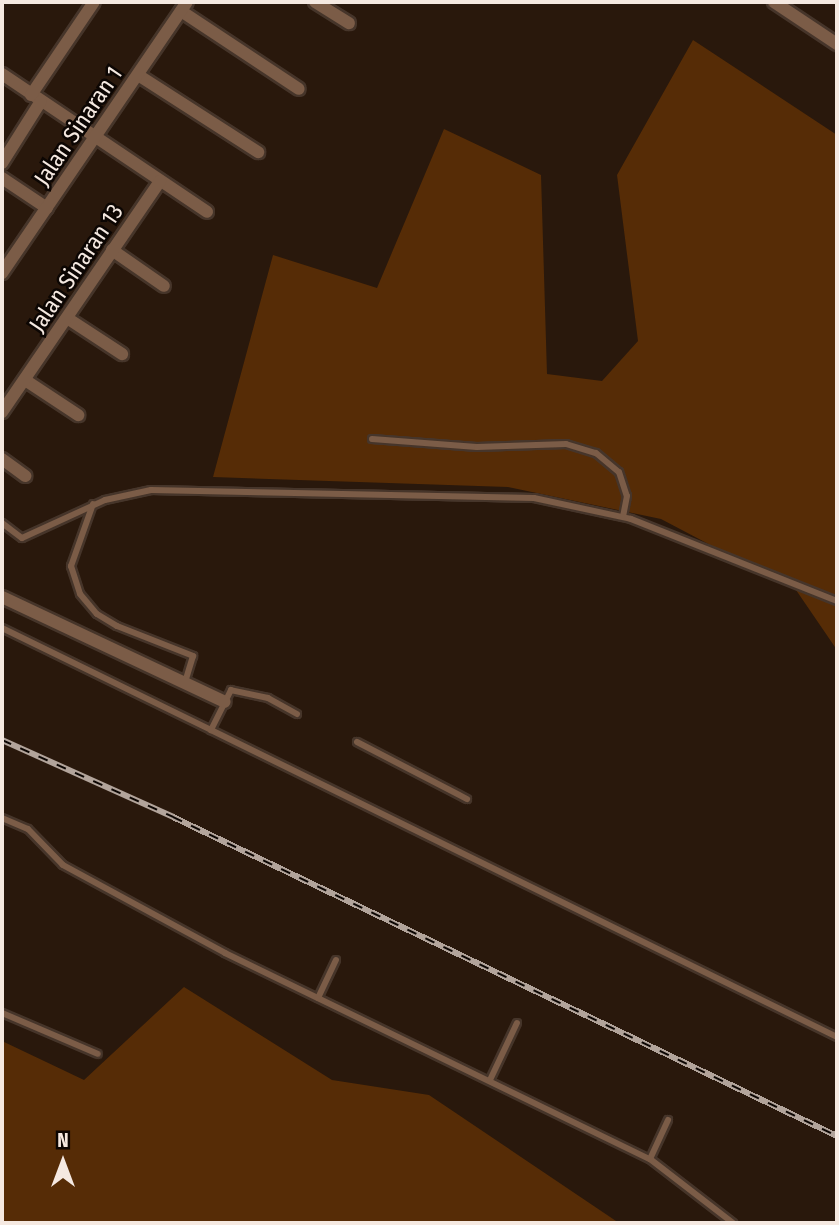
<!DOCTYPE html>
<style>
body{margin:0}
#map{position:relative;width:839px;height:1225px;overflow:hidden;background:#29180c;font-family:"Fira Sans Condensed",sans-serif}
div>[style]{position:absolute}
.green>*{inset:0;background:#562c06}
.roads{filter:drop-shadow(2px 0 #46352a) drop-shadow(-2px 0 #46352a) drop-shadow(0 2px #46352a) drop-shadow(0 -2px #46352a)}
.service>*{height:6px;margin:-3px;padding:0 3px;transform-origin:3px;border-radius:3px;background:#7b5c47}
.minor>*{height:12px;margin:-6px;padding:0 6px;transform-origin:6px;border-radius:6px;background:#7b5c47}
.rail>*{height:6px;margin-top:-3px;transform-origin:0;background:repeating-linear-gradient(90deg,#0c0603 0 10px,#b2a49b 0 20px);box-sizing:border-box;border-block:2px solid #b2a49b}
span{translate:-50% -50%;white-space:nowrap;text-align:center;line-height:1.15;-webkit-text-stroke:5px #0c0603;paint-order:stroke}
.street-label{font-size:23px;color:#f5e9e1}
.frame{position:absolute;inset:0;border:4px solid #f5e9e1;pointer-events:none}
.north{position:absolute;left:28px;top:1127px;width:70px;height:70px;-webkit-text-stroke:5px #0c0603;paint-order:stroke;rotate:0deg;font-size:19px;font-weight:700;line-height:28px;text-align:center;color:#f5e9e1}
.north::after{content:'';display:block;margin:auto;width:24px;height:32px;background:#f5e9e1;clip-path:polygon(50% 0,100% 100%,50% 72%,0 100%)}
</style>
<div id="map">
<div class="green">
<i style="clip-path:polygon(693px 40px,837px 135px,837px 650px,796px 590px,661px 519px,508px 487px,213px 477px,273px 255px,377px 288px,444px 129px,541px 175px,547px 374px,602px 381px,638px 341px,617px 175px)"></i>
<i style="clip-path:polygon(184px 987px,332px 1080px,429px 1095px,619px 1223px,2px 1223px,2px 1041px,84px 1080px)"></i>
</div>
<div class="roads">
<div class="service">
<i style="left:372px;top:439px;width:105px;rotate:4.4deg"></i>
<i style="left:477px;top:447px;width:89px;rotate:-1.9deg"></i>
<i style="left:566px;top:444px;width:31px;rotate:17deg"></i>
<i style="left:596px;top:453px;width:30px;rotate:40deg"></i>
<i style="left:619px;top:472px;width:25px;rotate:72deg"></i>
<i style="left:627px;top:496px;width:21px;rotate:101deg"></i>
<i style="left:93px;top:504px;width:66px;rotate:109.5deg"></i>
<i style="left:71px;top:566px;width:29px;rotate:72deg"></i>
<i style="left:80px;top:594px;width:26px;rotate:50deg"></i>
<i style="left:97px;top:614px;width:23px;rotate:31deg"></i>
<i style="left:117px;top:626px;width:82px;rotate:21.5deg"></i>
<i style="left:193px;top:656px;width:28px;rotate:107deg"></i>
<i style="left:2px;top:523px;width:25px;rotate:37deg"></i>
<i style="left:22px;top:538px;width:91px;rotate:-24.6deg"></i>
<i style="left:105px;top:500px;width:47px;rotate:-12.3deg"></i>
<i style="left:151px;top:490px;width:383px;rotate:1.2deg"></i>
<i style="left:534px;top:498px;width:99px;rotate:12.2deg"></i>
<i style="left:631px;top:519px;width:222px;rotate:21.7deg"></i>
<i style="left:2px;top:628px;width:233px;rotate:26deg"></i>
<i style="left:297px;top:714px;width:33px;rotate:-151deg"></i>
<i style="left:268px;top:698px;width:38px;rotate:-168deg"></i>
<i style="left:231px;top:690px;width:45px;rotate:116.6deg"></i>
<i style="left:211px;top:730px;width:697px;rotate:26.12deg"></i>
<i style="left:357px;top:742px;width:124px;rotate:27.4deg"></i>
<i style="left:2px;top:818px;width:28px;rotate:23deg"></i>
<i style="left:28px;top:829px;width:50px;rotate:45.8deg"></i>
<i style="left:63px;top:865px;width:184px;rotate:28.5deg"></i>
<i style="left:225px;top:953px;width:472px;rotate:25.9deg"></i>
<i style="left:650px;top:1159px;width:105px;rotate:37.6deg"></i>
<i style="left:318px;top:998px;width:42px;rotate:-64.7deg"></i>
<i style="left:2px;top:1013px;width:104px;rotate:23.1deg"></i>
<i style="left:490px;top:1080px;width:63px;rotate:-64.7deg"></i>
<i style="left:650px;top:1159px;width:43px;rotate:-65.2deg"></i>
</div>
<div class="minor">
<i style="left:315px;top:2px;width:40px;rotate:32deg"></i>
<i style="left:774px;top:2px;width:76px;rotate:33.7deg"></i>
<i style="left:181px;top:11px;width:141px;rotate:33.5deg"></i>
<i style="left:2px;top:74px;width:247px;rotate:33.9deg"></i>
<i style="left:138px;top:75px;width:143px;rotate:32.7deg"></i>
<i style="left:31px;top:95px;width:112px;rotate:-55.9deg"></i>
<i style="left:2px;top:163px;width:73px;rotate:-57.8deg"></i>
<i style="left:2px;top:178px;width:54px;rotate:33.7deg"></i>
<i style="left:112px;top:250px;width:63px;rotate:34.7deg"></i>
<i style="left:2px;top:273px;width:328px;rotate:-55.7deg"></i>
<i style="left:67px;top:318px;width:66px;rotate:33.2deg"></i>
<i style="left:25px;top:380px;width:64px;rotate:33.4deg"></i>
<i style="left:2px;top:412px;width:280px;rotate:-55.6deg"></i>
<i style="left:2px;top:459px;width:29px;rotate:36deg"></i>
<i style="left:2px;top:597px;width:246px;rotate:25.2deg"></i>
</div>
</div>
<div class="rail">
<i style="left:2px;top:740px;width:188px;rotate:24.2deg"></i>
<i style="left:173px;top:817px;width:737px;rotate:25.66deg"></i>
</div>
<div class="street-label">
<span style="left:78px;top:126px;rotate:-56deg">Jalan Sinaran 1</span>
<span style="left:76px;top:268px;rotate:-56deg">Jalan Sinaran 13</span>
</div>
<div class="frame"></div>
<div class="north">N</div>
</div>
